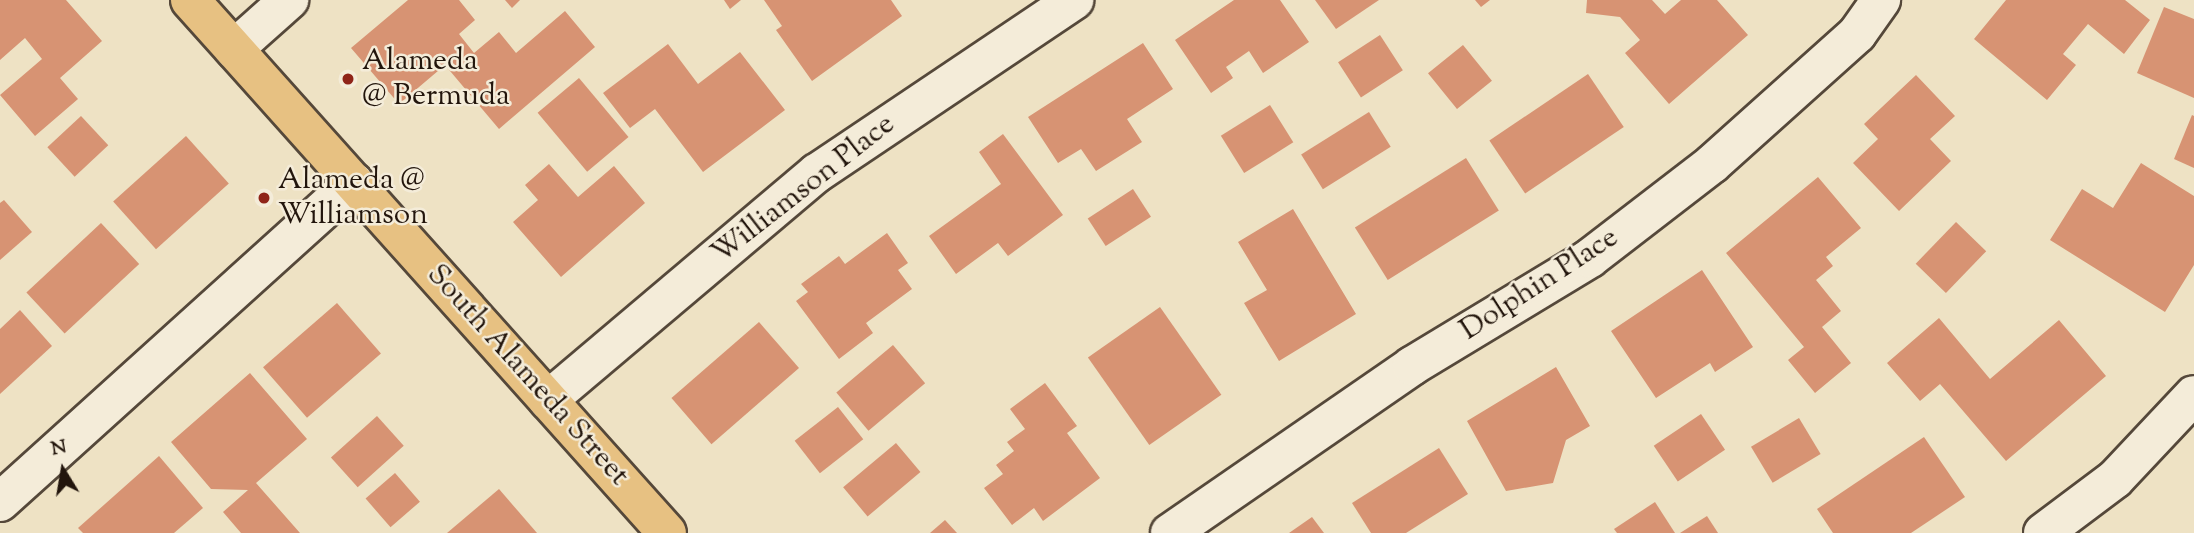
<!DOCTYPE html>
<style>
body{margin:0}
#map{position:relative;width:2194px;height:533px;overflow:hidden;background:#eee2c4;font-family:"Sorts Mill Goudy",serif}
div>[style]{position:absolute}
.building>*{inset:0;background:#d79373;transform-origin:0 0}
.roads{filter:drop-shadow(2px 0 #55483a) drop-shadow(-2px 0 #55483a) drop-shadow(0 2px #55483a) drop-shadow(0 -2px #55483a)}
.minor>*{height:38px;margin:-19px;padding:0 19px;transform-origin:19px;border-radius:19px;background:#f4ecd9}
.major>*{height:38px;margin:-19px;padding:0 19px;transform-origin:19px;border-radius:19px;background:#e7c182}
.dots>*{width:19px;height:19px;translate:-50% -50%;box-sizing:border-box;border:4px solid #f4ecd9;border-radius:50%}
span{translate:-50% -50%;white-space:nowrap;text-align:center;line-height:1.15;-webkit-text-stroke:5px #f4ecd9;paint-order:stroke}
.poi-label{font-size:30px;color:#22150c}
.left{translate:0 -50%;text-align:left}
.street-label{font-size:30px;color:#22150c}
.north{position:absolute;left:28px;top:435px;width:70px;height:70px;-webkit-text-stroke:5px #f4ecd9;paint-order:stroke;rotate:349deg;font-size:19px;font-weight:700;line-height:28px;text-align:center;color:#22150c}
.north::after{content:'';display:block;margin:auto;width:24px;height:32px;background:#22150c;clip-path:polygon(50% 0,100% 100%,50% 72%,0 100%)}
</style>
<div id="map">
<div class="building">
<i style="clip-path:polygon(0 0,66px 0,102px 41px,60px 78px,78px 99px,35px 136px,0 95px,42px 59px,25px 38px,0 60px)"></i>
<i style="clip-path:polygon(408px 0,459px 0,475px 20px,459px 34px,474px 53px,499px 32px,516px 53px,565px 11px,595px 47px,499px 129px,445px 65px,399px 104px,351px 48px)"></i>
<i style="clip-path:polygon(505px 0,520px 0,512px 8px)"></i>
<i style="clip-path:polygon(724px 0,741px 0,730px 9px)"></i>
<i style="clip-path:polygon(764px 0,891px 0,902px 16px,812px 81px,776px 30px,782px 26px)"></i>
<i style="clip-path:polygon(1234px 0,1280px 0,1309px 42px,1263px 73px,1249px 51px,1226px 67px,1233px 78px,1211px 93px,1175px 40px)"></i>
<i style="clip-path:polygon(1315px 0,1379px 0,1336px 29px)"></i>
<i style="clip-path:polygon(1475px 0,1490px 0,1481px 7px)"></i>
<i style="clip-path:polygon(1587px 0,1652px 0,1665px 14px,1681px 0,1717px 0,1748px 35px,1669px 104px,1625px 53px,1640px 40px,1620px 17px,1586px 13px)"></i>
<i style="clip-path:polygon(2006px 0,2125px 0,2150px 20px,2124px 54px,2088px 24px,2063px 54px,2076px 65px,2047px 100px,1974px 39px)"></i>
<i style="clip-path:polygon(2164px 7px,2194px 19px,2194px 98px,2137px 73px)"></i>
<i style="left:1380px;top:35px;width:42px;height:50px;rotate:57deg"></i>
<i style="clip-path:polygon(1143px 43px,1173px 89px,1127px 119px,1142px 142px,1096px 171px,1081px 149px,1058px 163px,1028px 117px)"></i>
<i style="clip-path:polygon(668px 44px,698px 84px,740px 52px,785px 110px,703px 172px,655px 109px,630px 128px,603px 93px)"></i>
<i style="left:1463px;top:45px;width:46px;height:45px;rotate:51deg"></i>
<i style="left:1588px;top:74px;width:64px;height:119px;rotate:56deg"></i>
<i style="clip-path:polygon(1916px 75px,1955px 116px,1930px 139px,1951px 161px,1899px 211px,1853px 163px,1878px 139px,1864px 124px)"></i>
<i style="left:579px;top:78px;width:77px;height:54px;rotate:50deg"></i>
<i style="left:1270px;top:105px;width:44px;height:58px;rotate:58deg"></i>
<i style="left:1369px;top:112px;width:41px;height:80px;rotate:58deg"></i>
<i style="clip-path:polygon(2192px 115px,2194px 116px,2194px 168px,2174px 159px)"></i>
<i style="left:81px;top:116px;width:40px;height:46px;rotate:47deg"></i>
<i style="clip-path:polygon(1003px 134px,1063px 215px,1008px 256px,998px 243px,956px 274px,929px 236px,1001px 184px,979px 152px)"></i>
<i style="left:186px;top:136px;width:64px;height:98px;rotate:48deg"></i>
<i style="left:1466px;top:158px;width:62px;height:131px;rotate:58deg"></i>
<i style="clip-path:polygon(2141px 163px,2194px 196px,2194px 265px,2165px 312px,2050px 240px,2082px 189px,2113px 208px)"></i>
<i style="clip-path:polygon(549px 164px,578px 197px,614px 166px,645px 203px,561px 277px,513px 222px,538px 200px,525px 185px)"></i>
<i style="clip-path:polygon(1818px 177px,1861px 228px,1826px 257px,1833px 266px,1816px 280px,1841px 311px,1822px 327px,1851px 363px,1815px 393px,1788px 360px,1804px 347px,1726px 253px)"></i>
<i style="left:1133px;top:189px;width:33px;height:54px;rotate:57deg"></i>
<i style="clip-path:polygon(4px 200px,32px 232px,0 260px,0 203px)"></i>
<i style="clip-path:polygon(1293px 209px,1356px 314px,1279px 361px,1244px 303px,1267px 290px,1238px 242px)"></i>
<i style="left:1956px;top:222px;width:42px;height:58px;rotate:44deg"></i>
<i style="left:101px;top:223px;width:56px;height:102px;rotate:47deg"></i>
<i style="clip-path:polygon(887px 233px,908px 263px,898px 270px,912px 289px,866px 323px,873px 333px,839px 359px,796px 301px,808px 292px,801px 284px,839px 256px,845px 264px)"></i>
<i style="clip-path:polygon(1702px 270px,1753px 347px,1715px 372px,1710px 363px,1656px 398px,1611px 331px)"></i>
<i style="left:337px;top:303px;width:67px;height:98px;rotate:49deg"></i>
<i style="left:1160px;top:307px;width:107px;height:88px;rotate:55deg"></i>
<i style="clip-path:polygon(20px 310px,52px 346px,0 394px,0 329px)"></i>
<i style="clip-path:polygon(1939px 318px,1990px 379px,2059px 320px,2106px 376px,2006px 461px,1940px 384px,1920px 401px,1887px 363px)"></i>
<i style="left:759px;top:322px;width:61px;height:116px;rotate:49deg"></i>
<i style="left:893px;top:345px;width:50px;height:74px;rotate:50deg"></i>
<i style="clip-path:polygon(1556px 367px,1590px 426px,1566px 440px,1553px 483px,1506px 491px,1467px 421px)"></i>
<i style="clip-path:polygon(250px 373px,307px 439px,256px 483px,300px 533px,241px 533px,223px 512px,248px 490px,211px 489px,171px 442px)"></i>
<i style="clip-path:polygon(1045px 383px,1077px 426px,1067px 433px,1100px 478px,1043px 521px,1034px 508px,1012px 525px,984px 488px,1003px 474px,996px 465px,1014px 451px,1007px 442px,1025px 429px,1010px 409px)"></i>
<i style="left:838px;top:407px;width:41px;height:55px;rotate:52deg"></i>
<i style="left:1701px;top:414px;width:43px;height:57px;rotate:56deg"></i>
<i style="left:377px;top:416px;width:40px;height:62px;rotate:48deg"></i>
<i style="left:1799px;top:418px;width:42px;height:56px;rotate:59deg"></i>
<i style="clip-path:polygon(1924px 437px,1965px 497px,1911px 533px,1833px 533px,1817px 509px)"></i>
<i style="left:896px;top:443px;width:38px;height:69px;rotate:50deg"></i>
<i style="clip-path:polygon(1439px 448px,1468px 494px,1406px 533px,1371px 533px,1352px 503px)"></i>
<i style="clip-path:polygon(159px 456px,203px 508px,174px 533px,83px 533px,78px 528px)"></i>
<i style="left:395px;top:473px;width:38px;height:39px;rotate:49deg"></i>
<i style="clip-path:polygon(499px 489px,537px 533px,447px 533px)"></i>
<i style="clip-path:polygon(1655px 502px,1675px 533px,1617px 533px,1614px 529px)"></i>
<i style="clip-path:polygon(1707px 516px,1718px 533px,1680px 533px)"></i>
<i style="clip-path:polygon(1312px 517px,1324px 533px,1289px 533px)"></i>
<i style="clip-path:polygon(945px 520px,957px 533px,930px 533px)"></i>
</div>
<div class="roads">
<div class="minor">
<i style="left:234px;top:49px;width:74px;rotate:-41.7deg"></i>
<i style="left:548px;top:400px;width:352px;rotate:-40.2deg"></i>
<i style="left:817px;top:173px;width:310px;rotate:-33.9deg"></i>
<i style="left:0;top:502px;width:477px;rotate:-42.1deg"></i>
<i style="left:1170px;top:533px;width:294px;rotate:-34.6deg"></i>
<i style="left:1412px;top:366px;width:208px;rotate:-31.2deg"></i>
<i style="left:1590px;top:258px;width:154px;rotate:-37.6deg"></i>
<i style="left:1712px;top:164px;width:195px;rotate:-41.9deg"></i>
<i style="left:1857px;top:34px;width:42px;rotate:-54.8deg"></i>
<i style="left:2043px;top:533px;width:90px;rotate:-36.9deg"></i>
<i style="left:2115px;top:479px;width:115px;rotate:-46.8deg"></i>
</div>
<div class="major">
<i style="left:190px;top:0;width:715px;rotate:48.17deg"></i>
</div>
</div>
<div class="dots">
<i style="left:348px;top:79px;background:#8f2418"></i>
<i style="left:264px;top:198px;background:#8f2418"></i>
</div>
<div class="poi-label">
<span class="left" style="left:362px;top:79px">Alameda<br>@ Bermuda</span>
<span class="left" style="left:278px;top:198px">Alameda @<br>Williamson</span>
</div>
<div class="street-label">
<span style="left:804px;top:190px;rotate:-38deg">Williamson Place</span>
<span style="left:1540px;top:285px;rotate:-33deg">Dolphin Place</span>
<span style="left:527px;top:376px;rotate:48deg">South Alameda Street</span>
</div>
<div class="north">N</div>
</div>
